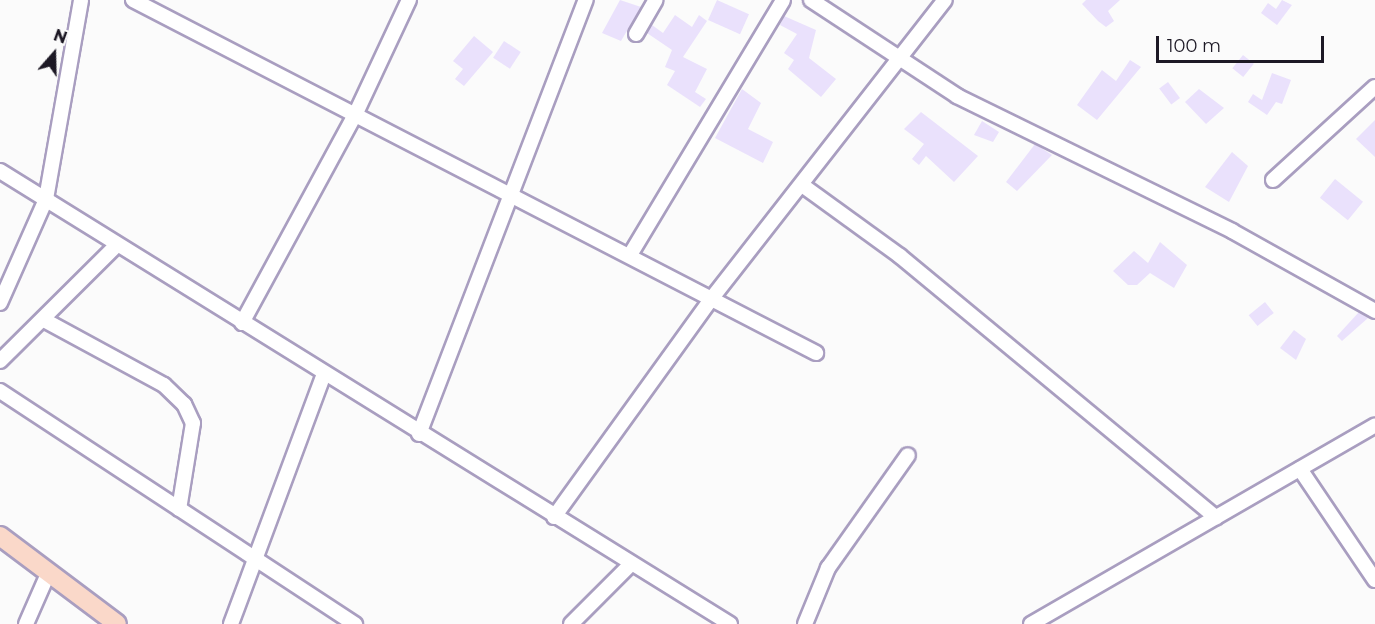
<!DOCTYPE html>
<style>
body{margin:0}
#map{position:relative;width:1375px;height:624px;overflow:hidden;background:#fbfbfb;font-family:Montserrat,sans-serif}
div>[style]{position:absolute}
.building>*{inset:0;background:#eae1fc;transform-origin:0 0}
.roads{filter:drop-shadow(2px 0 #a99ec0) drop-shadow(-2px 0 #a99ec0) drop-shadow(0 2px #a99ec0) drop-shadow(0 -2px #a99ec0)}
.street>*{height:14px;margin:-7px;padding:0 7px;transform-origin:7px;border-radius:7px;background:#fff}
.secondary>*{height:18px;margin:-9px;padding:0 9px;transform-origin:9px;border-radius:9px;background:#fad8c9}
span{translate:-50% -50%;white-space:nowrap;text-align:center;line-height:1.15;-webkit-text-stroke:4.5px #fbfbfb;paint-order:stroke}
.north{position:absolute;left:24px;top:24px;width:60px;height:60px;-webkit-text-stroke:4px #fbfbfb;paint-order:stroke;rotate:20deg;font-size:16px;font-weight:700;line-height:24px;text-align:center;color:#1d1925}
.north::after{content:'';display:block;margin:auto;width:21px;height:27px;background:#1d1925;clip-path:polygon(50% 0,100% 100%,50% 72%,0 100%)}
.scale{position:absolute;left:1156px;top:36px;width:168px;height:27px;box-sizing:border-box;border:3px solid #1d1925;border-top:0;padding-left:8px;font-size:18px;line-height:21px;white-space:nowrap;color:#1d1925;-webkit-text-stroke:4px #fbfbfb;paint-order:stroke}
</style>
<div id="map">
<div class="building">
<i style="clip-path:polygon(620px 0,641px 7px,621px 41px,602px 33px)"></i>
<i style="left:717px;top:0;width:35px;height:22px;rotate:24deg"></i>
<i style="clip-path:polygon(1086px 0,1120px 0,1108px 11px,1114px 21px,1106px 27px,1098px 21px,1082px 4px)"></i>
<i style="clip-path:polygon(1282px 0,1292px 5px,1277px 25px,1261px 13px,1268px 3px,1276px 9px)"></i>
<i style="clip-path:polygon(675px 15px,692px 27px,699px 15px,707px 21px,683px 57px,707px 69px,695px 92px,706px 99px,700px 107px,667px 85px,675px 71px,665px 67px,672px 50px,647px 33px,652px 25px,663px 33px)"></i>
<i style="clip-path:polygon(784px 16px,816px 30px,809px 58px,836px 79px,821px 97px,788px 69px,794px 60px,784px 53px,797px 34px,780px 25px)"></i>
<i style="clip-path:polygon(474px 36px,493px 52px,464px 86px,455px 79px,463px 69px,453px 61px)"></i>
<i style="left:504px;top:41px;width:20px;height:20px;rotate:33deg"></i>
<i style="left:1243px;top:55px;width:14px;height:17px;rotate:39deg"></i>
<i style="clip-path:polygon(1130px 60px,1141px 67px,1097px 120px,1077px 105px,1102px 70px,1116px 81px)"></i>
<i style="clip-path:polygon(1272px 73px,1291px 80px,1282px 104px,1276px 102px,1267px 115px,1248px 102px,1253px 94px,1262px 100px)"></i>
<i style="left:1168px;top:82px;width:20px;height:11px;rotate:53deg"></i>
<i style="clip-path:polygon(742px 89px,761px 103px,748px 129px,773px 142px,763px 163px,715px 138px)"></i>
<i style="clip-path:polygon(1199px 89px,1224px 108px,1206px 124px,1185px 102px)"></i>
<i style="clip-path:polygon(921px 112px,978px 156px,954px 182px,926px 156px,919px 165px,912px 159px,924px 144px,904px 129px)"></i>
<i style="clip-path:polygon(1375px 120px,1375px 157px,1356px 139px)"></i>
<i style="clip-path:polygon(982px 121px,999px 132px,993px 142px,974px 135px)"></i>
<i style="clip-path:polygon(1035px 144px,1052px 155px,1017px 191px,1006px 182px)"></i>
<i style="clip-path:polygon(1232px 152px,1248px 166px,1229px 202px,1205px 187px)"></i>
<i style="left:1335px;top:179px;width:36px;height:24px;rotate:39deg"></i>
<i style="clip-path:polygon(1160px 242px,1187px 265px,1174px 288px,1150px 273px,1137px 285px,1128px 285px,1113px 271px,1134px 251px,1148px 263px)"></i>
<i style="left:1265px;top:302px;width:14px;height:21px;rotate:51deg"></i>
<i style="clip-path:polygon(1359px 312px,1368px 318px,1342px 341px,1337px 336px)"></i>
<i style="clip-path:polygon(1294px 330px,1306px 339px,1296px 360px,1280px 348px)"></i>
</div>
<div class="roads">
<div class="street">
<i style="left:133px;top:0;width:769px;rotate:27.33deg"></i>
<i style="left:811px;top:0;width:175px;rotate:33.3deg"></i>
<i style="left:957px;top:96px;width:306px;rotate:26.1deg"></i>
<i style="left:1232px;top:231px;width:164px;rotate:29.2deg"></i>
<i style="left:636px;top:34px;width:39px;rotate:-60deg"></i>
<i style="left:0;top:171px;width:859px;rotate:31.82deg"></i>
<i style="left:1273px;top:180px;width:138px;rotate:-42.4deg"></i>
<i style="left:802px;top:185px;width:121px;rotate:35.9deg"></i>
<i style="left:900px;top:256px;width:410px;rotate:39.6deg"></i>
<i style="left:630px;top:255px;width:297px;rotate:-59deg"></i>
<i style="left:0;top:303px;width:114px;rotate:-66.1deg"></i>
<i style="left:46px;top:199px;width:202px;rotate:-80deg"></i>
<i style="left:46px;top:321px;width:134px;rotate:28.5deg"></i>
<i style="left:164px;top:385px;width:28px;rotate:44deg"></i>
<i style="left:184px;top:404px;width:21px;rotate:65deg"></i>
<i style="left:193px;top:423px;width:87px;rotate:99.2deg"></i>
<i style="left:242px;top:323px;width:239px;rotate:-61.5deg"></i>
<i style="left:356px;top:113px;width:125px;rotate:-64.9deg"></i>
<i style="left:0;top:361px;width:165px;rotate:-44.8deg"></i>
<i style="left:0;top:391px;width:425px;rotate:33.3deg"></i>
<i style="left:419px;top:434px;width:465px;rotate:-69deg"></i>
<i style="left:1300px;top:469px;width:134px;rotate:56deg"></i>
<i style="left:554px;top:517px;width:270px;rotate:-54.2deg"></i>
<i style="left:712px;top:298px;width:378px;rotate:-52deg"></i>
<i style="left:26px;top:624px;width:55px;rotate:-66.3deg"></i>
<i style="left:231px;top:624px;width:267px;rotate:-69.6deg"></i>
<i style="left:571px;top:624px;width:85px;rotate:-45deg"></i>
<i style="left:805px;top:624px;width:61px;rotate:-67.7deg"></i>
<i style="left:828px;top:568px;width:138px;rotate:-54.7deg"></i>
<i style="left:1031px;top:624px;width:397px;rotate:-30deg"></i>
</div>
<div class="secondary">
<i style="left:0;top:536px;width:146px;rotate:36.9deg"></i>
</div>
</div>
<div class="north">N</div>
<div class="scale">100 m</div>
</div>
